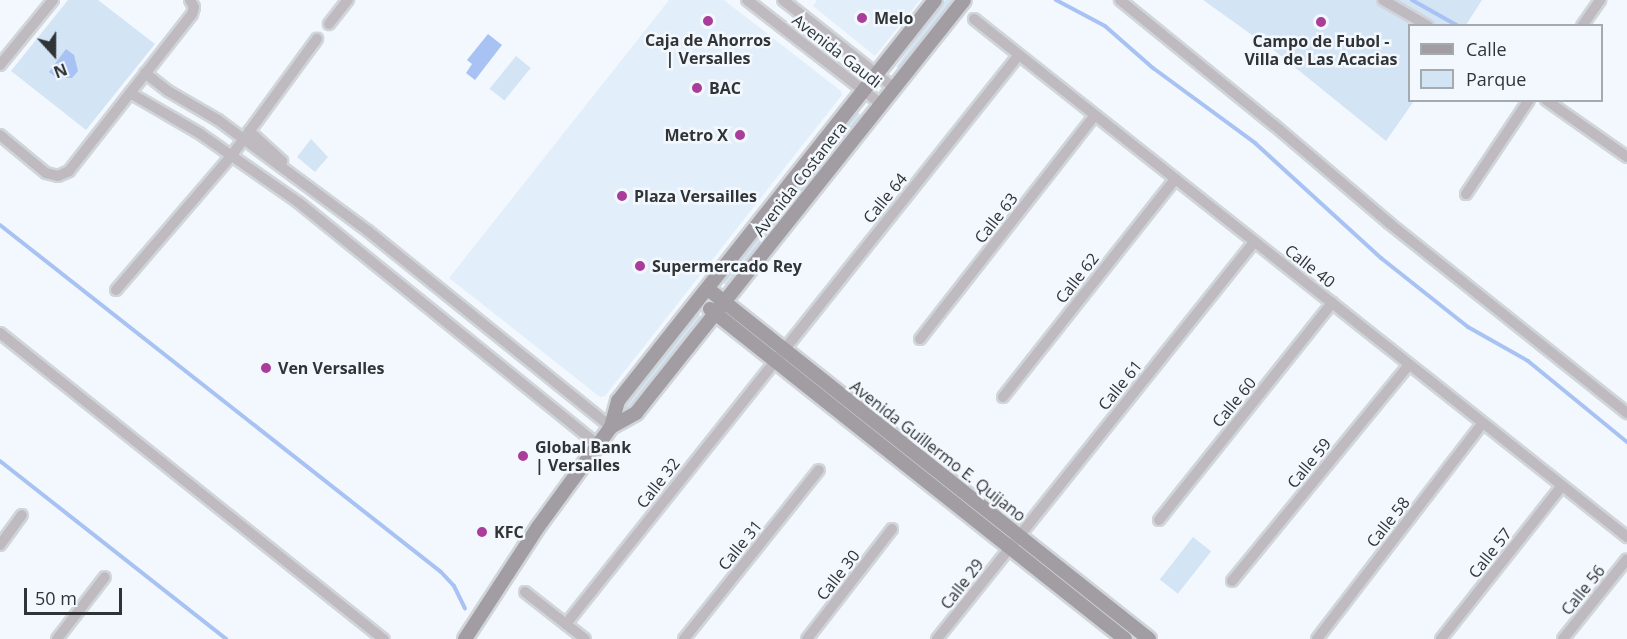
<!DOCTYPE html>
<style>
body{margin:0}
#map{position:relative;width:1627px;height:639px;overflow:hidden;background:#f3f8fe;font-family:"Open Sans",sans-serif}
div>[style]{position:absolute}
.built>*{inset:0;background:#e3eefb}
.green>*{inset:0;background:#d3e4f5;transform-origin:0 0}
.water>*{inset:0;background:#a7c2f3}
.stream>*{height:4px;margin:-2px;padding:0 2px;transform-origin:2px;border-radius:2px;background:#a7c2f3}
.roads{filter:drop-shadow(2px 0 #d0d5da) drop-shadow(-2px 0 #d0d5da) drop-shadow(0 2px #d0d5da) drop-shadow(0 -2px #d0d5da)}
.street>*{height:10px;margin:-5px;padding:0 5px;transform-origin:5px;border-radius:5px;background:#bebabf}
.secondary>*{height:14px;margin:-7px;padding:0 7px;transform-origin:7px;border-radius:7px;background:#a29ca3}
.dots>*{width:16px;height:16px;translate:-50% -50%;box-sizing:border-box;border:3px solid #f3f8fe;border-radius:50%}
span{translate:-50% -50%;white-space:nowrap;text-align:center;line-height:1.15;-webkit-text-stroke:5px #f3f8fe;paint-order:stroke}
.poi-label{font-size:16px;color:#303437;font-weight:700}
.left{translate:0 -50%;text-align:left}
.right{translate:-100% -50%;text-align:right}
.street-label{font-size:16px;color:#303437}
.legend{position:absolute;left:1408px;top:24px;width:195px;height:78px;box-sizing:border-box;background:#f3f8fe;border:2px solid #a5aaae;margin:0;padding:8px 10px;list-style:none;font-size:18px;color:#303437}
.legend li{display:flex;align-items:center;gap:12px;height:30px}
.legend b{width:30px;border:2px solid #a5aaae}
.north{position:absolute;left:24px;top:24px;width:60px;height:60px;-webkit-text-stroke:4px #f3f8fe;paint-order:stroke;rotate:159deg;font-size:16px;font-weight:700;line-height:24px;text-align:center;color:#303437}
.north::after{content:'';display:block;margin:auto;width:21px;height:27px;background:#303437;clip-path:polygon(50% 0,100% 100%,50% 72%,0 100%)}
.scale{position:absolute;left:24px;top:588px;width:98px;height:27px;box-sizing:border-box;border:3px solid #303437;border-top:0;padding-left:8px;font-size:18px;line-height:21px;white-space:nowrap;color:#303437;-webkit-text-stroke:4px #f3f8fe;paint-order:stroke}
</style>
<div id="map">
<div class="built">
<i style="clip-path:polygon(669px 0,724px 0,841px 91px,842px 95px,605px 396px,600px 397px,449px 278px)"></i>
<i style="clip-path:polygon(817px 0,920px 0,875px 56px,813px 6px)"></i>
</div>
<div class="green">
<i style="clip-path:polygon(68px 0,98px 0,155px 44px,86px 130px,11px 71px)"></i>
<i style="clip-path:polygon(945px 0,955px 0,901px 68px,896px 67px)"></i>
<i style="clip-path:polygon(1203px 0,1482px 0,1466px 25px,1410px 26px,1410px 100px,1414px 101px,1386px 141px,1276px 52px)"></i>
<i style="left:516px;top:56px;width:19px;height:42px;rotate:39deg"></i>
<i style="clip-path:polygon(855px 113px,859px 113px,861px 118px,729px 285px,724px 284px,723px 280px)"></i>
<i style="clip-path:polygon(311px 139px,328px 157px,315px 172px,297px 157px)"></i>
<i style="clip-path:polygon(699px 313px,701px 318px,629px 412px,625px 413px,622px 408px)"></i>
<i style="left:1193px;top:537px;width:23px;height:54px;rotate:38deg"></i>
</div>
<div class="water">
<i style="clip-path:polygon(488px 34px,502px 45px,475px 80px,466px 73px,472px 64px,467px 60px)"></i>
<i style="clip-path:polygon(66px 49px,74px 55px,78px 71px,72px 78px,56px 77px,49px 72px)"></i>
</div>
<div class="stream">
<i style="left:1056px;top:0;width:55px;rotate:28deg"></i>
<i style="left:1105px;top:26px;width:64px;rotate:41.2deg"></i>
<i style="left:1153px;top:68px;width:127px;rotate:36.3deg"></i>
<i style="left:1255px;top:143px;width:171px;rotate:42.4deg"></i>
<i style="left:1381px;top:258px;width:111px;rotate:38.4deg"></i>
<i style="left:1468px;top:327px;width:69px;rotate:29.5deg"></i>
<i style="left:1528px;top:361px;width:128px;rotate:39.3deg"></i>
<i style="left:1412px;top:0;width:53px;rotate:29.5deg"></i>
<i style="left:0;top:225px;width:561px;rotate:38.2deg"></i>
<i style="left:441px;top:572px;width:19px;rotate:47deg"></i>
<i style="left:454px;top:586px;width:25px;rotate:64deg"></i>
<i style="left:0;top:461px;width:288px;rotate:38.2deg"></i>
</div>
<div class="roads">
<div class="street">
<i style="left:747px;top:0;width:170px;rotate:37.8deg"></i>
<i style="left:783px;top:0;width:142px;rotate:38.4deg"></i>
<i style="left:1120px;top:0;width:198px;rotate:39.1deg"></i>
<i style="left:1274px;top:125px;width:151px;rotate:40.4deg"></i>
<i style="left:1389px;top:223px;width:305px;rotate:38.6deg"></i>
<i style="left:1383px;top:0;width:52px;rotate:30deg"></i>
<i style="left:974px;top:19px;width:834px;rotate:38.42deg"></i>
<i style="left:329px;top:24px;width:31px;rotate:-52deg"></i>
<i style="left:1582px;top:26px;width:32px;rotate:-55deg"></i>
<i style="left:0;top:65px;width:84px;rotate:-50.8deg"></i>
<i style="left:145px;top:73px;width:29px;rotate:38deg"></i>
<i style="left:168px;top:91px;width:58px;rotate:30.1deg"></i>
<i style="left:218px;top:120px;width:187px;rotate:36.5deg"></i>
<i style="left:368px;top:231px;width:312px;rotate:38.9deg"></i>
<i style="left:130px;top:93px;width:80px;rotate:30.1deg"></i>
<i style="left:199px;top:133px;width:121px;rotate:34.9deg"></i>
<i style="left:298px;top:202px;width:386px;rotate:39deg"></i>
<i style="left:1546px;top:100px;width:99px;rotate:35.1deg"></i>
<i style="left:249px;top:131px;width:45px;rotate:42.3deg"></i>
<i style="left:0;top:135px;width:60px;rotate:39.6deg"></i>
<i style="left:46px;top:173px;width:12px;rotate:14deg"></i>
<i style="left:58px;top:176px;width:12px;rotate:-24deg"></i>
<i style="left:69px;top:171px;width:199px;rotate:-51.9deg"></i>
<i style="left:192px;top:14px;width:7px;rotate:-74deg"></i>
<i style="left:194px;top:7px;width:8px;rotate:-120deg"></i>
<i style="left:1466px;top:194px;width:113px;rotate:-56.2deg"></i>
<i style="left:116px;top:290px;width:178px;rotate:-49.3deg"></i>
<i style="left:232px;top:155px;width:144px;rotate:-53.8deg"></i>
<i style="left:0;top:333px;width:491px;rotate:38.6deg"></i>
<i style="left:920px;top:339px;width:284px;rotate:-52deg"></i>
<i style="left:1003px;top:397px;width:278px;rotate:-51.7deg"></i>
<i style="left:1159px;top:520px;width:278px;rotate:-51.4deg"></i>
<i style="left:0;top:545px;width:37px;rotate:-54deg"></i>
<i style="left:1232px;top:581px;width:279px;rotate:-50.7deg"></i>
<i style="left:525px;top:592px;width:76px;rotate:38.1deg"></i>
<i style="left:566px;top:624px;width:727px;rotate:-51.48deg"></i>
<i style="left:57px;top:639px;width:78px;rotate:-52.3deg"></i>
<i style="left:684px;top:639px;width:216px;rotate:-51.4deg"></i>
<i style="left:807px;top:639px;width:139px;rotate:-52.3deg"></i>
<i style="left:937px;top:639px;width:508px;rotate:-51.39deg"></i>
<i style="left:1317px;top:639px;width:272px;rotate:-52.5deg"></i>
<i style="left:1441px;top:639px;width:195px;rotate:-51.7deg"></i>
<i style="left:1563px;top:639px;width:102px;rotate:-51.3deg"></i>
</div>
<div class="secondary">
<i style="left:708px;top:289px;width:563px;rotate:38.44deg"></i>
<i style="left:710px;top:309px;width:530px;rotate:38.49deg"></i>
<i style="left:611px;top:427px;width:29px;rotate:-29deg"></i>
<i style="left:636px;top:413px;width:527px;rotate:-51.54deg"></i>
<i style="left:465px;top:639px;width:134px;rotate:-56.9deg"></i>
<i style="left:538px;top:527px;width:124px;rotate:-53.9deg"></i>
<i style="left:611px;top:427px;width:27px;rotate:-75deg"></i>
<i style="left:618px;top:401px;width:511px;rotate:-51.67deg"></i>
</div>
</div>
<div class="dots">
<i style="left:862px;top:18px;background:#aa3c9a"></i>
<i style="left:708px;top:21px;background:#aa3c9a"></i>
<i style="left:1321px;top:22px;background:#aa3c9a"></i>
<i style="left:697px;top:88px;background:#aa3c9a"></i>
<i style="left:740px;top:135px;background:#aa3c9a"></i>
<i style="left:622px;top:196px;background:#aa3c9a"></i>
<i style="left:640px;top:266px;background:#aa3c9a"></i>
<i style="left:266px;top:368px;background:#aa3c9a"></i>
<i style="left:523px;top:456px;background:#aa3c9a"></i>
<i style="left:482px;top:532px;background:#aa3c9a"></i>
</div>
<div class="poi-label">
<span class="left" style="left:874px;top:18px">Melo</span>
<span style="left:708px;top:49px">Caja de Ahorros<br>| Versalles</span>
<span style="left:1321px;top:50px">Campo de Fubol -<br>Villa de Las Acacias</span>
<span class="left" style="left:709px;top:88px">BAC</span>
<span class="right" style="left:728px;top:135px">Metro X</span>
<span class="left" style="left:634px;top:196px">Plaza Versailles</span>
<span class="left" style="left:652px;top:266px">Supermercado Rey</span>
<span class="left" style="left:278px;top:368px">Ven Versalles</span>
<span class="left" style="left:535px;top:456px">Global Bank<br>| Versalles</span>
<span class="left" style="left:494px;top:532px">KFC</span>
</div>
<div class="street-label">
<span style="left:837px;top:51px;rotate:38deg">Avenida Gaudi</span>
<span style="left:800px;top:179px;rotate:-52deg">Avenida Costanera</span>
<span style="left:885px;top:198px;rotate:-51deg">Calle 64</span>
<span style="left:996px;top:218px;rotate:-52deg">Calle 63</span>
<span style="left:1310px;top:266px;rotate:38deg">Calle 40</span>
<span style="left:1077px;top:278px;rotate:-52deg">Calle 62</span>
<span style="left:1120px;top:385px;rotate:-51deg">Calle 61</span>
<span style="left:1234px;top:402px;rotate:-51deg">Calle 60</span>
<span style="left:938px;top:451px;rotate:38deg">Avenida Guillermo E. Quijano</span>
<span style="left:1309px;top:463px;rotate:-51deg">Calle 59</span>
<span style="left:658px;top:483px;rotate:-52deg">Calle 32</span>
<span style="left:1388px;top:522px;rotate:-52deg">Calle 58</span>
<span style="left:740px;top:545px;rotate:-51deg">Calle 31</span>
<span style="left:1490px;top:553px;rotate:-52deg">Calle 57</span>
<span style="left:838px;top:575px;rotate:-52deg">Calle 30</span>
<span style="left:962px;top:584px;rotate:-52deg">Calle 29</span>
<span style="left:1583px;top:590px;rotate:-51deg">Calle 56</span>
</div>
<ul class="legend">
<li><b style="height:8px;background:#a29ca3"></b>Calle</li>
<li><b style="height:16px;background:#d3e4f5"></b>Parque</li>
</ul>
<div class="north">N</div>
<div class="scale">50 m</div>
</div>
